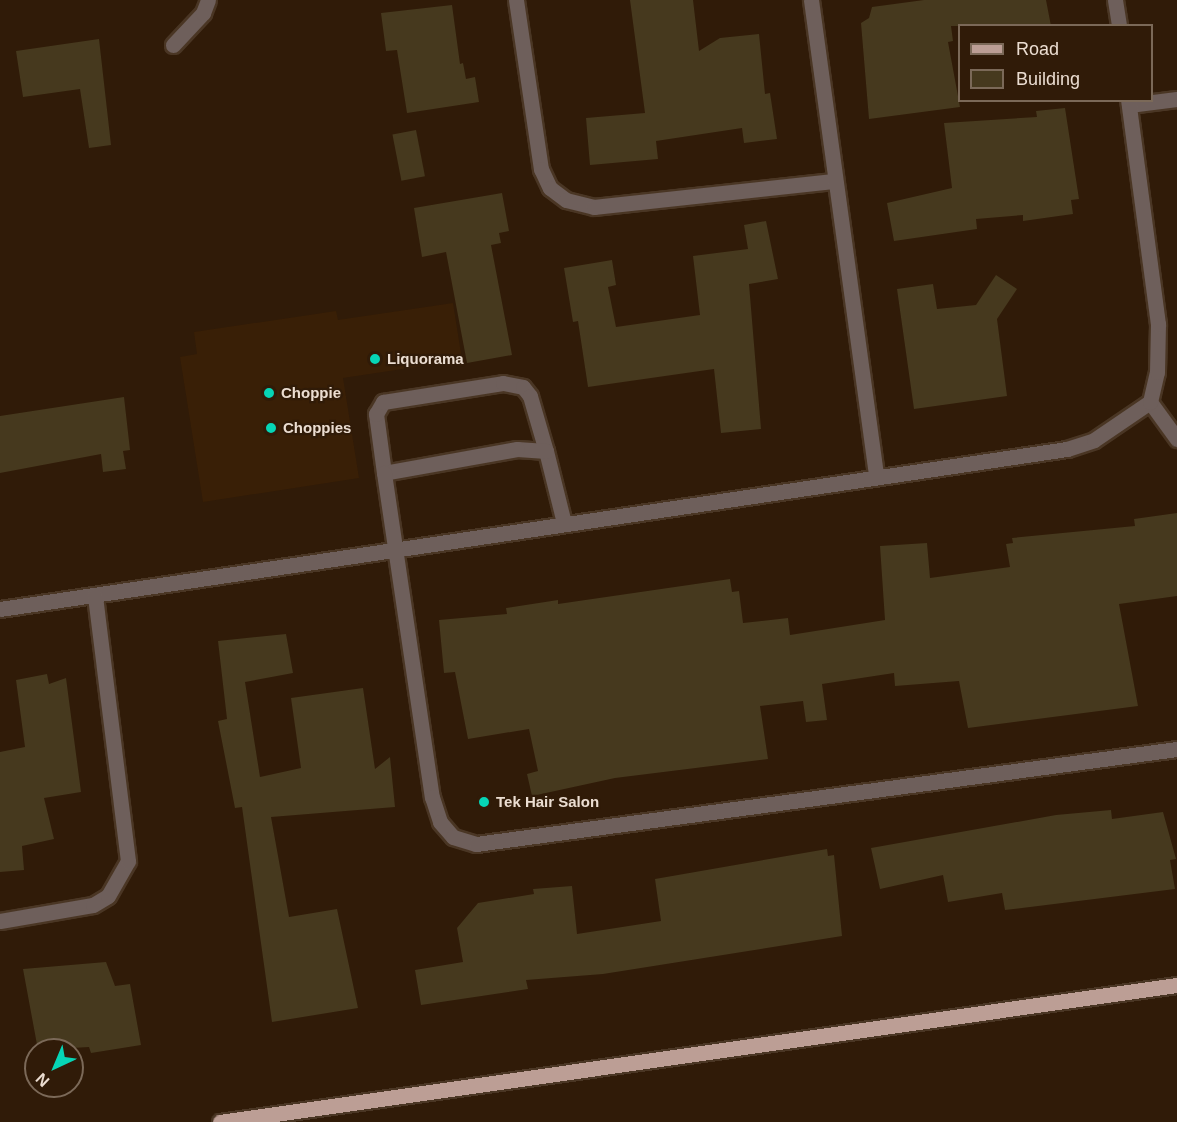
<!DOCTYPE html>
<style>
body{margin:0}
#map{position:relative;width:1177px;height:1122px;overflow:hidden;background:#301b08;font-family:Helvetica,sans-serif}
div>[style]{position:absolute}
.built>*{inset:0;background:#391f06}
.building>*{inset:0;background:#46391e;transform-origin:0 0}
.roads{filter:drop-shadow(2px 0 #4a3624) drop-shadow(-2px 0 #4a3624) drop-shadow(0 2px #4a3624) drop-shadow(0 -2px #4a3624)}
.minor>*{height:15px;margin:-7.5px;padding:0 7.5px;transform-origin:7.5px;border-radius:7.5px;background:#6e5f5b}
.major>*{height:15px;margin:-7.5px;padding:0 7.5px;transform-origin:7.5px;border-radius:7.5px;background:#bc9e95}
.dots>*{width:16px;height:16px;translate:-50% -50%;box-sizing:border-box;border:3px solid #301b08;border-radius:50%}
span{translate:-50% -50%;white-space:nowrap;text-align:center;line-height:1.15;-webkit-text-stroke:4.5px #301b08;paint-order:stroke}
.poi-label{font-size:15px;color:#ebddd1;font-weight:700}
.left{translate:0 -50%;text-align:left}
.legend{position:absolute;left:958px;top:24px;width:195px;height:78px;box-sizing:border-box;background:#301b08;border:2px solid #7b6958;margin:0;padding:8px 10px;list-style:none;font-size:18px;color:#ebddd1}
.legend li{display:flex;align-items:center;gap:12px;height:30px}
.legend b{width:30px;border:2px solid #7b6958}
.north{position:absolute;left:24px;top:1038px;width:60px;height:60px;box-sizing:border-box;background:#301b08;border:2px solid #7b6958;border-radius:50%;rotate:224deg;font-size:16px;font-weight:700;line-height:24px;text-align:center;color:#ebddd1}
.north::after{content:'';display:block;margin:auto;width:21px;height:27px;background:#06d5b6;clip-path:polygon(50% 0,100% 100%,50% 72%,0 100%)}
</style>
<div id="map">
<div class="built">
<i style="clip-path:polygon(453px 303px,462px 360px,343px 378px,359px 478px,203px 502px,180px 357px,197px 354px,194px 332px,336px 311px,338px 320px)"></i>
</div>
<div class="building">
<i style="clip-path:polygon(630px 0,693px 0,699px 51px,720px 38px,759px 34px,765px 94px,770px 93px,777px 139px,744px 143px,742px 128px,656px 141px,658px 159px,590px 165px,586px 118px,645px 113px)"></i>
<i style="clip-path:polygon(924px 0,1046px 0,1051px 26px,951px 26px,953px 41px,948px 42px,960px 107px,869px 119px,861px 23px,869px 18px,872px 7px)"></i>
<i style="clip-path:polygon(452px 5px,460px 64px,463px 63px,466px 79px,475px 77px,479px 102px,407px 113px,397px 50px,386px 51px,381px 13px)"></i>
<i style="clip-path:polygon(99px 39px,111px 145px,89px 148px,80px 89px,23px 97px,16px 51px)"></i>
<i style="clip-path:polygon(1065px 108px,1079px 199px,1071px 200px,1073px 214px,1023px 221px,1023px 215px,976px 219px,977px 229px,894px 241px,887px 203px,952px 188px,944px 123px,1037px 117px,1036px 111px)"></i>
<i style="left:416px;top:130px;width:47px;height:24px;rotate:79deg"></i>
<i style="clip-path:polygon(502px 193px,509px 231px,499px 233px,501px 243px,491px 245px,512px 355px,467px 363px,446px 252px,422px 257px,414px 208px)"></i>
<i style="clip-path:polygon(766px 221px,778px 279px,749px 284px,761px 429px,721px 433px,714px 369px,588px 387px,578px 321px,573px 322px,564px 268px,612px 260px,616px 285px,608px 287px,616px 327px,700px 315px,693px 256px,748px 249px,744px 225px)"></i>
<i style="clip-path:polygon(996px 275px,1017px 289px,997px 319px,1007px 396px,914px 409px,897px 289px,933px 284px,937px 309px,976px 305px)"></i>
<i style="clip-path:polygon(124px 397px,130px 450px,123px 451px,126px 469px,103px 472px,101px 454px,0 473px,0 416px)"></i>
<i style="clip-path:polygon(1177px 513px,1177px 596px,1119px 604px,1138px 706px,968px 728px,959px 681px,895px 686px,894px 673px,822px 684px,827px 720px,806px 722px,803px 701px,760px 706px,768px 759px,615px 778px,532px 796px,527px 774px,538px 771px,529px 729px,468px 739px,455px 672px,444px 673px,439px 620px,507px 614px,506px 608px,558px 600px,558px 604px,730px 579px,732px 592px,739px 591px,743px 623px,788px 618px,790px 635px,885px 620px,880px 546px,927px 543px,930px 578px,1010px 567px,1006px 544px,1013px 543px,1012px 538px,1135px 526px,1134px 519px)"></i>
<i style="clip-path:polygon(286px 634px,293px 673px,245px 682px,260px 777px,301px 768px,291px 698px,363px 688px,375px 769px,390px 757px,395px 807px,271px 817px,289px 917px,337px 909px,358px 1008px,272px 1022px,242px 807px,235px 808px,218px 721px,227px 719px,218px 641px)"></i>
<i style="clip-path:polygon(47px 674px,49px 684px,66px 678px,81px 792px,44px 798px,54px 839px,22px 846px,24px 870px,0 872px,0 752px,25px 747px,16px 680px)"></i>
<i style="clip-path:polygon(1111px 810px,1112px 819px,1163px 812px,1176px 859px,1170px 860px,1175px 889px,1005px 910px,1002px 893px,948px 902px,943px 875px,880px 889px,871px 848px,1056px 815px)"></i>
<i style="clip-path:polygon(827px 849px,828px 856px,834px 855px,842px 936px,603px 974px,526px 980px,528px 989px,421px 1005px,415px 970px,463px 962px,457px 928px,478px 903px,534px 894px,533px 889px,572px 886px,577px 934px,661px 921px,655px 879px)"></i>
<i style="clip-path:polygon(106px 962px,115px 986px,130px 984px,141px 1045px,91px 1053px,89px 1047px,38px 1050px,23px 969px)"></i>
</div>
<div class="roads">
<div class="minor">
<i style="left:516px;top:0;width:171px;rotate:81.6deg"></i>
<i style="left:541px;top:169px;width:21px;rotate:65deg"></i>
<i style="left:550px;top:188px;width:20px;rotate:37deg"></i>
<i style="left:566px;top:200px;width:29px;rotate:14deg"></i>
<i style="left:594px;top:207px;width:240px;rotate:-6.2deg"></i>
<i style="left:811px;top:0;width:481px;rotate:82.2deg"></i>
<i style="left:1115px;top:0;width:26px;rotate:81deg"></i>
<i style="left:173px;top:45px;width:44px;rotate:-46.8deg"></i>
<i style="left:203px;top:13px;width:14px;rotate:-69deg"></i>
<i style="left:1129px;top:105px;width:48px;rotate:-7.1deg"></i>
<i style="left:1150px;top:402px;width:46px;rotate:53.9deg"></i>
<i style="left:384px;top:473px;width:60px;rotate:-97.7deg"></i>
<i style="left:376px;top:414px;width:14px;rotate:-60deg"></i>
<i style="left:383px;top:402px;width:121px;rotate:-9deg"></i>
<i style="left:503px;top:383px;width:20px;rotate:11deg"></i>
<i style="left:523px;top:387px;width:11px;rotate:52deg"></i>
<i style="left:530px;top:396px;width:57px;rotate:73.8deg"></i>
<i style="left:564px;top:523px;width:74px;rotate:-104deg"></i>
<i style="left:546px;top:451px;width:29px;rotate:-176deg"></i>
<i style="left:517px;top:449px;width:135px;rotate:169.8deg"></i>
<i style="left:384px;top:473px;width:328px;rotate:81.6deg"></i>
<i style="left:432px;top:797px;width:26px;rotate:72deg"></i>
<i style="left:440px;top:822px;width:20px;rotate:49deg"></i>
<i style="left:453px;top:837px;width:24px;rotate:17deg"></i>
<i style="left:476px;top:844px;width:707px;rotate:-7.72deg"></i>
<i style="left:0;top:609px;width:1079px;rotate:-8.53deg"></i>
<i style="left:1067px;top:449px;width:28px;rotate:-18deg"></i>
<i style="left:1094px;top:440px;width:68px;rotate:-34.2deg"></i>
<i style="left:1150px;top:402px;width:31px;rotate:-77deg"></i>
<i style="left:1157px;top:372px;width:48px;rotate:-88.8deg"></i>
<i style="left:1158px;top:324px;width:226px;rotate:-97.6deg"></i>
<i style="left:0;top:921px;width:94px;rotate:-9.8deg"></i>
<i style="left:93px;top:905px;width:17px;rotate:-31deg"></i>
<i style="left:108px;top:896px;width:40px;rotate:-60.3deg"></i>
<i style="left:128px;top:861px;width:267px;rotate:-97.1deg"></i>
</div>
<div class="major">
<i style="left:220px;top:1122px;width:967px;rotate:-8.15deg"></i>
</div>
</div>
<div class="dots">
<i style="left:375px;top:359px;background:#06d5b6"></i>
<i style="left:269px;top:393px;background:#06d5b6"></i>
<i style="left:271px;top:428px;background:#06d5b6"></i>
<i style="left:484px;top:802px;background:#06d5b6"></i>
</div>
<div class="poi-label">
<span class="left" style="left:387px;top:359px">Liquorama</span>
<span class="left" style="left:281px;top:393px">Choppie</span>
<span class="left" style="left:283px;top:428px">Choppies</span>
<span class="left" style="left:496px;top:802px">Tek Hair Salon</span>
</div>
<ul class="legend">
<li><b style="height:8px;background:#bc9e95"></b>Road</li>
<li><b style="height:16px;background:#46391e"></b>Building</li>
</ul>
<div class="north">N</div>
</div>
